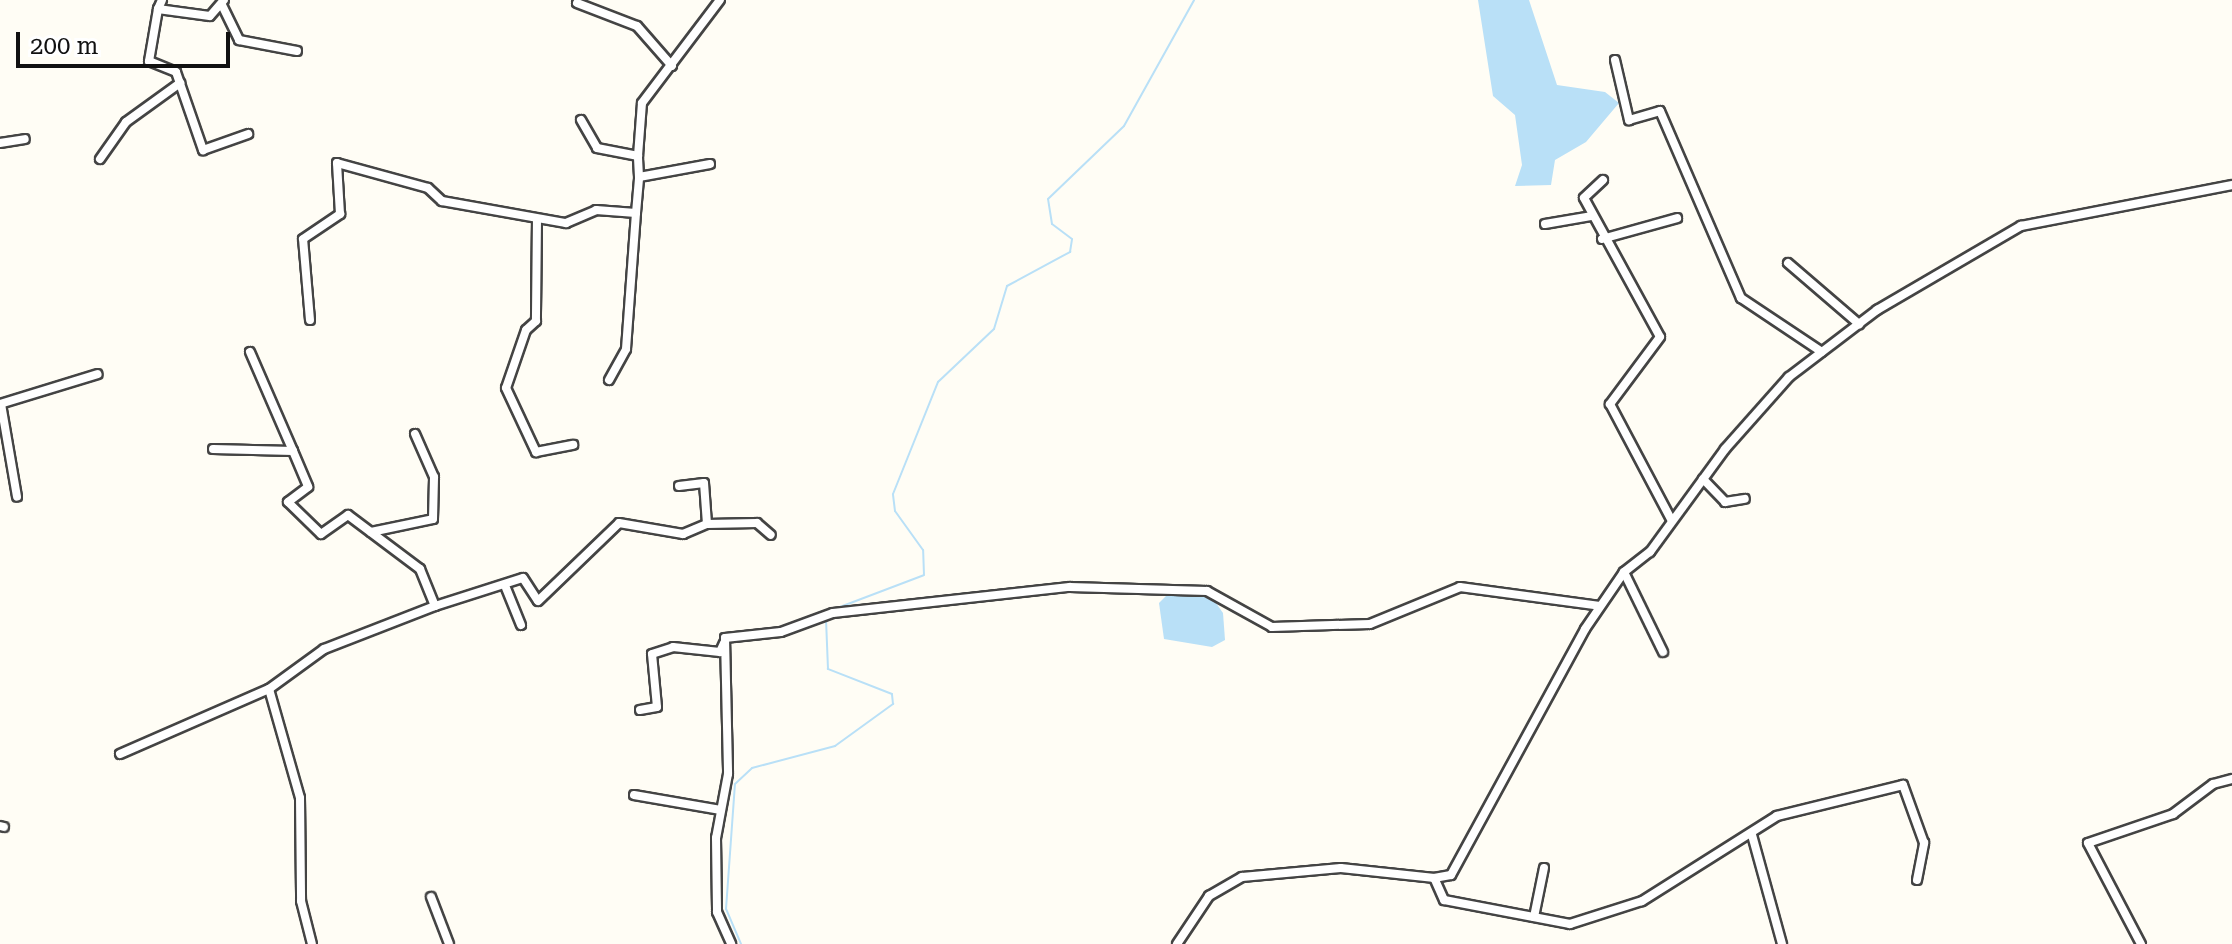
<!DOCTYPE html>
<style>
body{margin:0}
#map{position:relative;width:2232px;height:944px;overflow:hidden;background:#fffdf5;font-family:"Roboto Serif",serif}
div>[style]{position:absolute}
.water>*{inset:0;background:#b9e0f7}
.stream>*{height:2px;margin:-1px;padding:0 1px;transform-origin:1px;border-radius:1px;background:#b9e0f7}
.roads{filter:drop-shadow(2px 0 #444) drop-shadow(-2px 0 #444) drop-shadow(0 2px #444) drop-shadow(0 -2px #444)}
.minor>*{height:8px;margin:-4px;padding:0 4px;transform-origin:4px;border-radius:4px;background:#fff}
span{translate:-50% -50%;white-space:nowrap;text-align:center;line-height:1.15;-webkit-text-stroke:8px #fff;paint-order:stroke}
.scale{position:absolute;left:16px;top:32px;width:214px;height:36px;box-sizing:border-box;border:4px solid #111;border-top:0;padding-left:10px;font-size:24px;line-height:28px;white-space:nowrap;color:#111;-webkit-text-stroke:6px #fff;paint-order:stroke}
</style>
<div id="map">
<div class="water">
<i style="clip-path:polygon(1478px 0,1529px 0,1557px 85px,1605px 92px,1619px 103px,1586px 142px,1555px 160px,1551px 185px,1515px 186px,1522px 165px,1515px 115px,1493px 96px)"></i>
<i style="clip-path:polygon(1170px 592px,1211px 596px,1223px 613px,1225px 640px,1212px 647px,1164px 639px,1159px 603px)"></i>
</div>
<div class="stream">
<i style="left:832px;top:610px;width:98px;rotate:-20.8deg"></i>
<i style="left:924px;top:575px;width:25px;rotate:-92deg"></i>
<i style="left:923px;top:550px;width:48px;rotate:-125.7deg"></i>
<i style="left:895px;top:511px;width:17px;rotate:-97deg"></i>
<i style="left:893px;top:494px;width:121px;rotate:-68.1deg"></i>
<i style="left:938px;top:382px;width:77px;rotate:-43.4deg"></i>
<i style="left:994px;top:329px;width:45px;rotate:-73.2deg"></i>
<i style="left:1007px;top:286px;width:72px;rotate:-28.4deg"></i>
<i style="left:1070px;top:252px;width:13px;rotate:-81deg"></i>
<i style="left:1072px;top:239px;width:25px;rotate:-143deg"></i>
<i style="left:1052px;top:224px;width:25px;rotate:-99deg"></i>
<i style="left:1048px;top:199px;width:105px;rotate:-43.8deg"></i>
<i style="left:1124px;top:126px;width:144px;rotate:-60.9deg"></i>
<i style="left:741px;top:944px;width:38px;rotate:-113deg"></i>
<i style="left:726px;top:909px;width:125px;rotate:-85.9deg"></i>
<i style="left:735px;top:784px;width:23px;rotate:-43deg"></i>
<i style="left:752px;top:768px;width:86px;rotate:-14.8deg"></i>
<i style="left:835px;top:746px;width:72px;rotate:-35.9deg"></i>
<i style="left:893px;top:704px;width:10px;rotate:-96deg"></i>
<i style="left:892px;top:694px;width:69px;rotate:-158.7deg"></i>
<i style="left:828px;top:669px;width:50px;rotate:-92.3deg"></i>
</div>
<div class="roads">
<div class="minor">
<i style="left:162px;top:0;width:10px;rotate:114deg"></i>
<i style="left:158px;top:9px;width:52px;rotate:7.7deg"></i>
<i style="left:210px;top:16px;width:21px;rotate:-49deg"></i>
<i style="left:577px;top:3px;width:64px;rotate:21deg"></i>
<i style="left:637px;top:26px;width:53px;rotate:48.8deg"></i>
<i style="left:222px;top:5px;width:39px;rotate:64deg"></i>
<i style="left:239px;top:40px;width:59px;rotate:10.7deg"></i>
<i style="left:158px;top:9px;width:53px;rotate:99.8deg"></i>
<i style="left:149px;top:61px;width:29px;rotate:22deg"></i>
<i style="left:176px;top:72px;width:83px;rotate:70.9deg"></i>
<i style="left:203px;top:150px;width:48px;rotate:-19.6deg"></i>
<i style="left:1615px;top:60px;width:62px;rotate:76.9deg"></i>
<i style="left:1629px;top:120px;width:32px;rotate:-16deg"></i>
<i style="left:1660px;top:111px;width:204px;rotate:66.6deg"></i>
<i style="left:1741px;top:298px;width:97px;rotate:33.7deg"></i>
<i style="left:581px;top:120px;width:32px;rotate:60deg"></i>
<i style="left:597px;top:148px;width:42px;rotate:11deg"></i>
<i style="left:0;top:143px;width:25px;rotate:-9deg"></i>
<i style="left:100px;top:159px;width:45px;rotate:-54.9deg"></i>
<i style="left:126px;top:122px;width:67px;rotate:-35.8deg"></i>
<i style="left:710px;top:164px;width:72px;rotate:169.6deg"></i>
<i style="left:639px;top:177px;width:21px;rotate:-93deg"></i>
<i style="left:638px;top:156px;width:53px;rotate:-85.7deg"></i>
<i style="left:642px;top:103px;width:129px;rotate:-52.9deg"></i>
<i style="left:1603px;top:180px;width:26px;rotate:137deg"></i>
<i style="left:1584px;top:198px;width:158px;rotate:61.3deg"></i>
<i style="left:1660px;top:337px;width:84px;rotate:126.7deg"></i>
<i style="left:1610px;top:404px;width:132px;rotate:62.1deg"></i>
<i style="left:537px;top:219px;width:102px;rotate:90.6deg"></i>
<i style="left:536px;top:321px;width:13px;rotate:138deg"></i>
<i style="left:526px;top:330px;width:61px;rotate:109deg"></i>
<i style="left:506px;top:388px;width:71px;rotate:64.9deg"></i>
<i style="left:536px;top:452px;width:38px;rotate:-11deg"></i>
<i style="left:1545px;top:224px;width:48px;rotate:-9.7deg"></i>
<i style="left:1602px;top:239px;width:78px;rotate:-15.6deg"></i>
<i style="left:1788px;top:263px;width:94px;rotate:40.7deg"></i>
<i style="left:310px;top:320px;width:81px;rotate:-94.9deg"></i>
<i style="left:303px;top:239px;width:45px;rotate:-34deg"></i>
<i style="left:340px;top:214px;width:51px;rotate:-93.4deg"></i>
<i style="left:337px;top:163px;width:94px;rotate:15.4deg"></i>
<i style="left:428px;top:188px;width:19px;rotate:43deg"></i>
<i style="left:442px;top:201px;width:126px;rotate:10.1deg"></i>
<i style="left:566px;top:223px;width:33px;rotate:-23deg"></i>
<i style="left:596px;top:210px;width:40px;rotate:4.3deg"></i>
<i style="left:636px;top:213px;width:36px;rotate:-85deg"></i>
<i style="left:250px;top:352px;width:108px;rotate:66.5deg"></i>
<i style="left:609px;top:380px;width:35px;rotate:-61deg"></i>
<i style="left:626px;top:349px;width:136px;rotate:-85.8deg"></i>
<i style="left:0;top:404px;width:102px;rotate:-17deg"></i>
<i style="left:1px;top:404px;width:94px;rotate:80.2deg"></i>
<i style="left:213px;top:449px;width:80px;rotate:1.4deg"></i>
<i style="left:293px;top:451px;width:39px;rotate:67deg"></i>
<i style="left:308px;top:487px;width:25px;rotate:143deg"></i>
<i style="left:288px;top:502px;width:46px;rotate:44.1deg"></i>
<i style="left:321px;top:534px;width:33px;rotate:-35deg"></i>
<i style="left:348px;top:515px;width:90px;rotate:36.9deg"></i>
<i style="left:420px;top:569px;width:40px;rotate:68deg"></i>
<i style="left:435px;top:606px;width:92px;rotate:-17.7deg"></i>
<i style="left:523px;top:578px;width:27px;rotate:57deg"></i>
<i style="left:538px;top:601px;width:112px;rotate:-43.9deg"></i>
<i style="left:619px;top:523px;width:65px;rotate:9.8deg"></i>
<i style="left:683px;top:534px;width:26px;rotate:-23deg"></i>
<i style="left:707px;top:524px;width:50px;rotate:-1.1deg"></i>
<i style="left:757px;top:523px;width:18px;rotate:41deg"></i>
<i style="left:1703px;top:479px;width:32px;rotate:46deg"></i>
<i style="left:1725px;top:502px;width:20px;rotate:-9deg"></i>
<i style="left:679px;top:486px;width:25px;rotate:-7deg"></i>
<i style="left:704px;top:483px;width:41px;rotate:85.8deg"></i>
<i style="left:371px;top:532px;width:63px;rotate:-11.8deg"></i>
<i style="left:433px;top:519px;width:42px;rotate:-88.6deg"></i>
<i style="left:434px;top:477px;width:47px;rotate:-113.8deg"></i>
<i style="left:1624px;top:572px;width:89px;rotate:64deg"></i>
<i style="left:506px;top:588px;width:40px;rotate:68deg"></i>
<i style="left:725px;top:638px;width:56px;rotate:-6.1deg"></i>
<i style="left:781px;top:632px;width:55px;rotate:-20.1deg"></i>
<i style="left:833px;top:613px;width:238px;rotate:-6.3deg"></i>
<i style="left:1070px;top:587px;width:137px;rotate:1.7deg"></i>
<i style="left:1207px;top:591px;width:74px;rotate:29deg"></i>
<i style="left:1272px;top:627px;width:98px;rotate:-1.8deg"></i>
<i style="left:1370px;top:624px;width:97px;rotate:-22.3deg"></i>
<i style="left:1460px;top:587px;width:141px;rotate:7.7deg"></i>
<i style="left:725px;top:638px;width:136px;rotate:88.7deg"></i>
<i style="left:728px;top:774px;width:65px;rotate:100.6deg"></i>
<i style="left:716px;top:838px;width:74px;rotate:89.2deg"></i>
<i style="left:717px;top:912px;width:35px;rotate:66deg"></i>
<i style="left:269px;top:689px;width:113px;rotate:74.1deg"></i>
<i style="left:300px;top:798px;width:103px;rotate:89.4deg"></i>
<i style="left:301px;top:901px;width:44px;rotate:75.7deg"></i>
<i style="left:640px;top:710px;width:17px;rotate:-10deg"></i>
<i style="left:657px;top:707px;width:53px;rotate:-95.4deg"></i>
<i style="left:652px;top:654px;width:22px;rotate:-18deg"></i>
<i style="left:673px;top:647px;width:47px;rotate:6.1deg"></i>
<i style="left:720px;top:652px;width:10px;rotate:-66deg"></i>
<i style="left:120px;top:754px;width:163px;rotate:-23.6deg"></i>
<i style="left:269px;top:689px;width:68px;rotate:-36deg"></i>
<i style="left:324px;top:649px;width:119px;rotate:-21.2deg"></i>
<i style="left:634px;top:795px;width:88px;rotate:9.8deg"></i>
<i style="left:0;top:826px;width:4px;rotate:14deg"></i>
<i style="left:1752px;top:835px;width:113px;rotate:74.6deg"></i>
<i style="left:1917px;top:880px;width:38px;rotate:-79deg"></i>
<i style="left:1924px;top:843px;width:62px;rotate:-109.9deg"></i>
<i style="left:1903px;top:785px;width:130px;rotate:166.2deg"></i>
<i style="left:1777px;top:816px;width:160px;rotate:147.8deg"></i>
<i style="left:1642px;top:901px;width:76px;rotate:162.3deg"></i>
<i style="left:1570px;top:924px;width:128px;rotate:-169.2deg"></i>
<i style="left:1444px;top:900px;width:24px;rotate:-114deg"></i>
<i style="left:1434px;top:878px;width:17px;rotate:-10deg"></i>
<i style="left:1451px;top:875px;width:280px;rotate:-61.4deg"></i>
<i style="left:1585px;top:629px;width:69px;rotate:-55.6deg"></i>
<i style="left:1624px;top:572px;width:33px;rotate:-38deg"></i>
<i style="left:1650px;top:552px;width:127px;rotate:-53.9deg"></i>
<i style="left:1725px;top:449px;width:96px;rotate:-48.4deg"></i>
<i style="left:1789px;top:377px;width:111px;rotate:-37.3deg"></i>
<i style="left:1877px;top:310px;width:167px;rotate:-30.3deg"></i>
<i style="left:2021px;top:226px;width:215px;rotate:-11deg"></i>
<i style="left:431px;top:897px;width:50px;rotate:69deg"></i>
<i style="left:1534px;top:917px;width:50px;rotate:-78.5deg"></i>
<i style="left:1177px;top:944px;width:58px;rotate:-56.3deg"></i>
<i style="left:1209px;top:896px;width:38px;rotate:-30deg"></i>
<i style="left:1242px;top:877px;width:99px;rotate:-5.2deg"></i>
<i style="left:1341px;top:868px;width:94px;rotate:6.1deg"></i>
<i style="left:2141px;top:944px;width:114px;rotate:-117.7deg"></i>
<i style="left:2088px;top:843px;width:90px;rotate:-18.8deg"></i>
<i style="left:2173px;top:814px;width:50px;rotate:-36.9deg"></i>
<i style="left:2213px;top:784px;width:20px;rotate:-15deg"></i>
</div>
</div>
<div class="scale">200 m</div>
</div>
